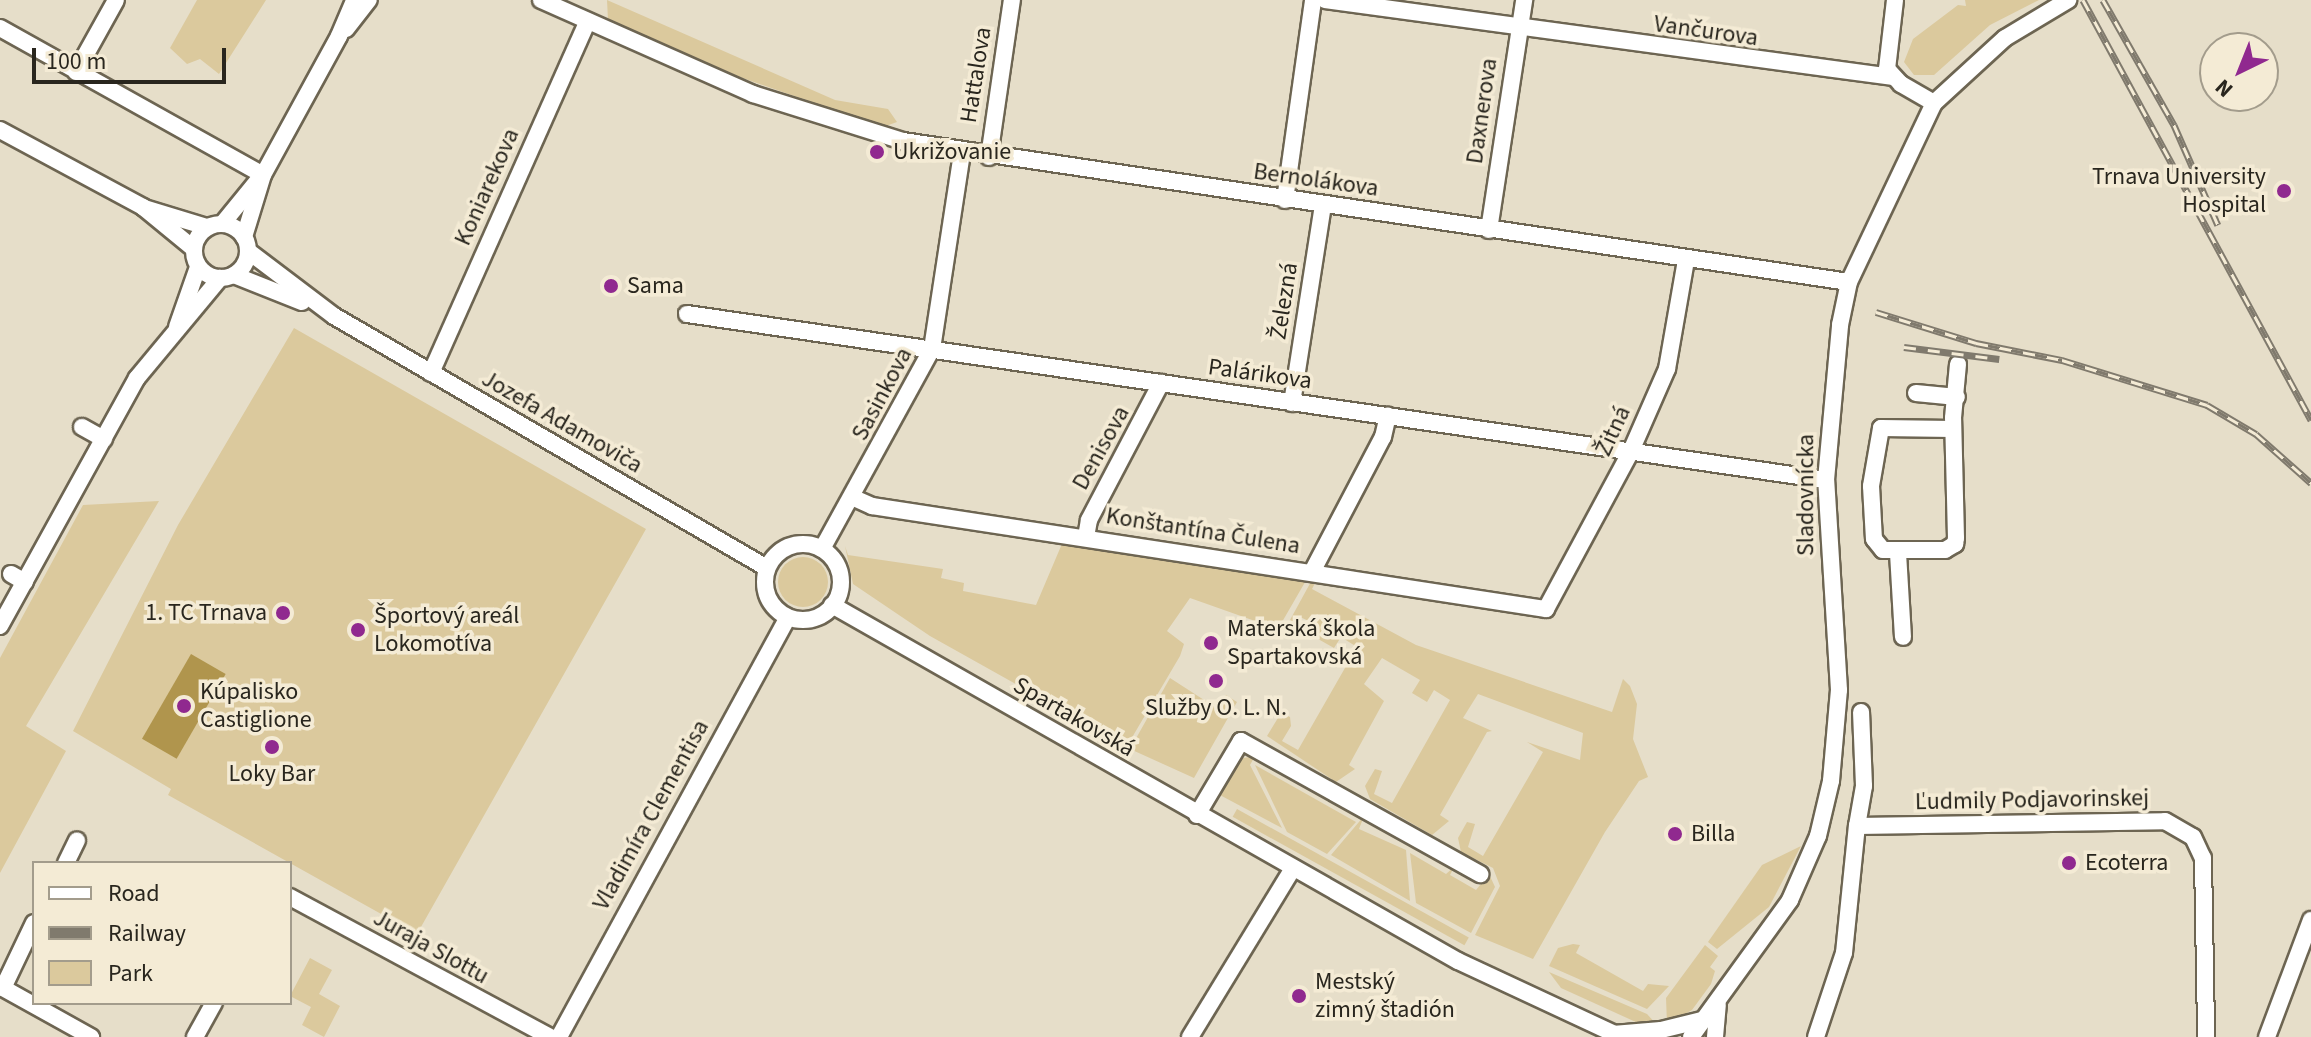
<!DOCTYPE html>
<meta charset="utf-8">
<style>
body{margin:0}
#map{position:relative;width:2311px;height:1037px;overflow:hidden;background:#e6dec9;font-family:"Source Sans 3",sans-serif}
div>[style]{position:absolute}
.green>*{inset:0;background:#dbc99d;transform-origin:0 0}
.round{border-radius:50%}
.water>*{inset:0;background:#b0954d;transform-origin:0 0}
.roads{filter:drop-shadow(2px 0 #6d6552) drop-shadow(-2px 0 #6d6552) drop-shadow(0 2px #6d6552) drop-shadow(0 -2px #6d6552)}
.minor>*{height:16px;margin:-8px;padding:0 8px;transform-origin:8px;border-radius:8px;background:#fff}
.minor>.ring{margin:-8px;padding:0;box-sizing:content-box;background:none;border:16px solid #fff;border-radius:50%}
.rail>*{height:7px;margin-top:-3.5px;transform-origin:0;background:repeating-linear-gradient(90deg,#f4ebd5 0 12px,#807a6d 0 24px);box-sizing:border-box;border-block:2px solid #807a6d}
.dots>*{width:22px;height:22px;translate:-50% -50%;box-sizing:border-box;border:4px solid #f4ebd5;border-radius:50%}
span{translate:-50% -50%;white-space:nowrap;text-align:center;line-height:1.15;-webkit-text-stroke:7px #f4ebd5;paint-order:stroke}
.street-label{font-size:24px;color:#29261e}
.poi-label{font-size:24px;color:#29261e}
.left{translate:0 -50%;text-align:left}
.right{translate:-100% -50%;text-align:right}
.legend{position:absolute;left:32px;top:861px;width:260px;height:144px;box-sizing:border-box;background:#f4ebd5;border:2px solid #a39c8c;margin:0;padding:10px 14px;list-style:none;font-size:24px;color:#29261e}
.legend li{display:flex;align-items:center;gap:16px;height:40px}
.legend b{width:40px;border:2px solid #a39c8c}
.north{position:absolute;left:2199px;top:32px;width:80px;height:80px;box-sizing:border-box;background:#f4ebd5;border:2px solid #a39c8c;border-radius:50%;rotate:223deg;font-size:22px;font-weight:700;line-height:32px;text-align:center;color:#29261e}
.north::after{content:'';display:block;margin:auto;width:28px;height:36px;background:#90298f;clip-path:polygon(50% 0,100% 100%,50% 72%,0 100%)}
.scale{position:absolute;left:32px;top:48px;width:194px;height:36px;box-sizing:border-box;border:4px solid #29261e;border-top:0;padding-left:10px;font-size:24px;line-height:28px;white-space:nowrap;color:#29261e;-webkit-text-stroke:6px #f4ebd5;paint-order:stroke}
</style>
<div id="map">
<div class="green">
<i style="clip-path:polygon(197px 0,266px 0,219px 74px,200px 59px,187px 64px,170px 48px)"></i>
<i style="clip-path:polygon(607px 0,835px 100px,888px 109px,897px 122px,883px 127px,728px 73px,608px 20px)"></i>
<i style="clip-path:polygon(1965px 0,2039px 0,1990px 25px,1934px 75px,1914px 75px,1904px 62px,1913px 39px,1958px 5px,1966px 6px)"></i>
<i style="clip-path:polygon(294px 328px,646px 529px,417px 934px,168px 795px,171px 789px,73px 731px,178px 525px)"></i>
<i style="clip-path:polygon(159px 501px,26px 726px,66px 751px,0 873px,0 658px,83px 505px)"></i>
<i style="clip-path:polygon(1064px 539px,1308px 577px,1278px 629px,1190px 598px,1167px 631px,1184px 644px,1180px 656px,1127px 746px,930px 636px,853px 584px,845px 546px,848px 555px,943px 569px,941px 578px,964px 583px,963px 591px,1036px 605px)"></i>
<i class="round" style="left:778px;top:557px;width:50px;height:50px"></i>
<i style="clip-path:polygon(1313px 578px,1317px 579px,1312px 589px,1416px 645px,1612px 712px,1623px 679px,1630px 686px,1637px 704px,1633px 739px,1648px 777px,1639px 781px,1605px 832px,1533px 959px,1475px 935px,1500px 886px,1493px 868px,1461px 852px,1458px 838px,1467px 822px,1475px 824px,1468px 847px,1483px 856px,1543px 752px,1527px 742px,1580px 760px,1583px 733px,1478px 694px,1463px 718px,1492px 731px,1487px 732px,1440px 815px,1449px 821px,1432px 835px,1370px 799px,1365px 786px,1375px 769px,1382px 771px,1374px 794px,1392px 803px,1450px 700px,1434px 690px,1427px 702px,1412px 693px,1420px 680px,1382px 658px,1364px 684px,1384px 701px,1349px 765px,1355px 769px,1336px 782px,1267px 736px,1281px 713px,1290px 717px,1291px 726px,1282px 741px,1298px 750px,1357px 647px,1341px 637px,1334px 648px,1311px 635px,1313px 623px,1300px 617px,1296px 624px,1290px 620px)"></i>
<i style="clip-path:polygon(1170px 678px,1218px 709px,1226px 695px,1237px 702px,1194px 778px,1130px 749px)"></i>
<i style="clip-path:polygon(1255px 756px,1250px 765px,1282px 828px,1218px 794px,1238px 759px)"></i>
<i style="clip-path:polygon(1255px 765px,1356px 822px,1327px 854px,1287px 832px)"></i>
<i style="left:1237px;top:809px;width:265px;height:9px;rotate:29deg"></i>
<i style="clip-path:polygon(1364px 816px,1359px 829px,1406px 850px,1410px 901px,1331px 855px)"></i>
<i style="clip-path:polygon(1801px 846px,1769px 907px,1717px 949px,1708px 942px,1762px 865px)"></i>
<i style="clip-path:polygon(1410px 853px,1446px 874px,1454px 867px,1450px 875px,1476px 890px,1489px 874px,1495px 887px,1471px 933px,1416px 903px)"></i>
<i style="clip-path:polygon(1573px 944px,1580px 945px,1576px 953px,1643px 991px,1648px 984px,1669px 986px,1647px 1009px,1549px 966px,1558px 948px)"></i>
<i style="clip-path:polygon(1705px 945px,1718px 956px,1710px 967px,1715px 971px,1711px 984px,1692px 1010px,1667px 1024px,1666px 998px)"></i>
<i style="clip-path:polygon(310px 958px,332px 970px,319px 994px,340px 1006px,324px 1037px,302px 1025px,311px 1007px,290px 996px)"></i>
<i style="clip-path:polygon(1549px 972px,1647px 1014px,1657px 1025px,1638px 1023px,1561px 988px)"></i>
</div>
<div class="water">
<i style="left:191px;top:654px;width:40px;height:98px;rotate:30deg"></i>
</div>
<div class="roads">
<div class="minor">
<i style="left:541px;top:0;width:232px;rotate:23.9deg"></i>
<i style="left:753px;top:94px;width:157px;rotate:17.4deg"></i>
<i style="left:903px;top:141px;width:956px;rotate:8.48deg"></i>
<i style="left:1325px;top:0;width:572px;rotate:7.73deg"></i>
<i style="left:1895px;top:0;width:69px;rotate:96.6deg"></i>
<i style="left:1887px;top:69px;width:21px;rotate:47deg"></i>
<i style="left:1901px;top:84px;width:38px;rotate:30deg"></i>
<i style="left:0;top:28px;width:301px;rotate:29.2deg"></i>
<i style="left:346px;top:29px;width:37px;rotate:-52deg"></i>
<i style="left:76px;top:72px;width:82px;rotate:-60.9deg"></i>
<i style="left:0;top:130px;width:162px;rotate:28.3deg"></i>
<i style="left:143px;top:207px;width:65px;rotate:39.4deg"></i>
<i style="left:989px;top:157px;width:159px;rotate:-81.7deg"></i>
<i style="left:1285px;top:200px;width:202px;rotate:-82deg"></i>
<i style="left:144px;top:208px;width:66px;rotate:16.8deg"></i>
<i style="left:223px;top:223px;width:57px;rotate:-50.7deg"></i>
<i class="ring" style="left:194px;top:224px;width:38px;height:38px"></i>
<i style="left:1489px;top:230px;width:233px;rotate:-81.3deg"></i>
<i style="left:244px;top:237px;width:65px;rotate:-73deg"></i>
<i style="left:263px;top:175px;width:158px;rotate:-61.3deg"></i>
<i style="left:339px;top:36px;width:39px;rotate:-67deg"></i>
<i style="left:248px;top:251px;width:108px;rotate:37.1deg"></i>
<i style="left:334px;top:316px;width:501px;rotate:30.2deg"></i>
<i style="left:234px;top:275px;width:73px;rotate:21.7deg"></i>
<i style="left:687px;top:314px;width:1151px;rotate:8.29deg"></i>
<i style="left:177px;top:327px;width:64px;rotate:-70.7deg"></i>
<i style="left:431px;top:373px;width:385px;rotate:-66deg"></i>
<i style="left:1916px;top:393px;width:41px;rotate:5.6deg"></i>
<i style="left:1292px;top:403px;width:199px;rotate:-81.1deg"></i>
<i style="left:82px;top:427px;width:25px;rotate:29deg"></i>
<i style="left:1953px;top:429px;width:72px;rotate:-179.2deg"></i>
<i style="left:1881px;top:428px;width:59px;rotate:99.8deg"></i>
<i style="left:1871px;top:486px;width:53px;rotate:86.8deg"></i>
<i style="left:1874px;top:539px;width:14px;rotate:51deg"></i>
<i style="left:1883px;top:550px;width:62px"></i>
<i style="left:1945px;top:550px;width:12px;rotate:-31deg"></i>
<i style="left:1955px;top:544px;width:6px;rotate:-81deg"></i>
<i style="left:1956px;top:538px;width:120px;rotate:-91.4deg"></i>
<i style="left:1953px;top:418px;width:54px;rotate:-84.7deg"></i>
<i style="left:854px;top:498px;width:20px;rotate:24deg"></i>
<i style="left:872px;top:506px;width:682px;rotate:8.69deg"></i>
<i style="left:1546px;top:609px;width:179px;rotate:-61.7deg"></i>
<i style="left:1631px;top:451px;width:90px;rotate:-66.3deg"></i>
<i style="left:1667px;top:369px;width:111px;rotate:-80.1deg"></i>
<i style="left:1086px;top:537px;width:17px;rotate:-80deg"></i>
<i style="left:1089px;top:520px;width:155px;rotate:-62.3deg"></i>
<i class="ring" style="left:765px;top:544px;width:60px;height:60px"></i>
<i style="left:822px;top:549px;width:228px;rotate:-61.2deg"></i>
<i style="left:932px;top:349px;width:198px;rotate:-81.3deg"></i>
<i style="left:1898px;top:553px;width:84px;rotate:86.6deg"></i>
<i style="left:1312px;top:572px;width:153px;rotate:-62.3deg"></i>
<i style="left:1383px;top:437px;width:22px;rotate:-77deg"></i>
<i style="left:11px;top:574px;width:16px;rotate:30deg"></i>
<i style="left:832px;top:605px;width:720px;rotate:29.63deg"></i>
<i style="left:1458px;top:961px;width:180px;rotate:25deg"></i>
<i style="left:0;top:626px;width:283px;rotate:-61.1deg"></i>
<i style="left:137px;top:378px;width:130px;rotate:-50.3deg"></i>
<i style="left:1197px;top:815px;width:86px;rotate:-59.3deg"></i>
<i style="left:1241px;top:741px;width:274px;rotate:29.1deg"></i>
<i style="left:1857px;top:826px;width:41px;rotate:-80.1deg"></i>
<i style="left:1864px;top:786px;width:74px;rotate:-92.3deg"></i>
<i style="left:66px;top:863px;width:25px;rotate:-64deg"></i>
<i style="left:290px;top:897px;width:295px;rotate:28.3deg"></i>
<i style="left:34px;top:923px;width:72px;rotate:115.5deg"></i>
<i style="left:3px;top:988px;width:101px;rotate:29.1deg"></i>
<i style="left:1613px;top:1034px;width:48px;rotate:-4.8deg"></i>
<i style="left:1661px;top:1030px;width:46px;rotate:-13.7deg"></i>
<i style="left:195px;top:1037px;width:39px;rotate:-61deg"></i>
<i style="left:559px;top:1037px;width:478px;rotate:-61.4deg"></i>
<i style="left:1190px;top:1037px;width:198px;rotate:-58.6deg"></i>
<i style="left:1691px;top:1037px;width:169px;rotate:-54.1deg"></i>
<i style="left:1790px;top:900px;width:70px;rotate:-66.4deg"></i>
<i style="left:1818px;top:836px;width:57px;rotate:-76.7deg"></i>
<i style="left:1831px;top:781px;width:91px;rotate:-85deg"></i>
<i style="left:1839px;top:690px;width:210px;rotate:-93.5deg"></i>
<i style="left:1826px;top:480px;width:156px;rotate:-84.8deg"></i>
<i style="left:1840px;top:325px;width:44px;rotate:-78.2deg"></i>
<i style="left:1849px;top:282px;width:198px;rotate:-64.6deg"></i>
<i style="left:1934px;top:103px;width:96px;rotate:-42.5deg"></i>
<i style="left:2005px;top:38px;width:74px;rotate:-31.1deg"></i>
<i style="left:1715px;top:1037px;width:32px;rotate:-85deg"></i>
<i style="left:1816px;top:1037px;width:89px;rotate:-71.6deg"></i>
<i style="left:1844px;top:953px;width:128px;rotate:-84.2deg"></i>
<i style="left:1857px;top:826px;width:308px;rotate:-0.9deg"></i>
<i style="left:2165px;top:821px;width:32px;rotate:30deg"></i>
<i style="left:2193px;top:837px;width:23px;rotate:65deg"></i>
<i style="left:2203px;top:858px;width:179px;rotate:89deg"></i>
<i style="left:2267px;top:1037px;width:125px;rotate:-69.4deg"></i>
</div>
</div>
<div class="rail">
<i style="left:2083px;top:0;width:478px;rotate:61.5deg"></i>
<i style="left:2103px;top:0;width:144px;rotate:60.4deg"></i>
<i style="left:2174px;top:125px;width:109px;rotate:66.3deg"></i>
<i style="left:1876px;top:312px;width:105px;rotate:17.2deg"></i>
<i style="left:1976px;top:343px;width:88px;rotate:11.2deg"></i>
<i style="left:2062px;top:360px;width:152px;rotate:17.2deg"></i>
<i style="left:2207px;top:405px;width:57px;rotate:30.6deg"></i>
<i style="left:2256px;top:434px;width:74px;rotate:41.7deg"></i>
<i style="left:1904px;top:347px;width:96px;rotate:7.2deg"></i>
</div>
<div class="dots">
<i style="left:877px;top:152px;background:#90298f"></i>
<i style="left:2284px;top:191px;background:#90298f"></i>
<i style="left:611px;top:286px;background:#90298f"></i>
<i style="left:283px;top:613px;background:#90298f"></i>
<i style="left:358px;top:630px;background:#90298f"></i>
<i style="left:1211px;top:643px;background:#90298f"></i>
<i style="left:1216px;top:681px;background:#90298f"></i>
<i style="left:184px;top:706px;background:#90298f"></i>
<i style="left:272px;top:747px;background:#90298f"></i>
<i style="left:1675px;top:834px;background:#90298f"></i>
<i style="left:2069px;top:863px;background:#90298f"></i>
<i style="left:1299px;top:996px;background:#90298f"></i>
</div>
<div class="street-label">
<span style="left:1706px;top:31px;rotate:8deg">Vančurova</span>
<span style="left:976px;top:75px;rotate:-81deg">Hattalova</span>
<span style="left:1482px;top:111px;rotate:-82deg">Daxnerova</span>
<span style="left:1316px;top:180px;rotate:8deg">Bernolákova</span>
<span style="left:487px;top:187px;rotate:-66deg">Koniarekova</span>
<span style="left:1284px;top:301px;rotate:-81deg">Železná</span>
<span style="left:1260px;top:374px;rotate:8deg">Palárikova</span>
<span style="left:882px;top:394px;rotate:-62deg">Sasinkova</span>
<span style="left:562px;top:422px;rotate:30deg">Jozefa Adamoviča</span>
<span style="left:1613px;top:431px;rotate:-65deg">Žitná</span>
<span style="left:1101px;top:448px;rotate:-61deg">Denisova</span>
<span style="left:1806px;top:495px;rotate:-90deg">Sladovnícka</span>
<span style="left:1203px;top:531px;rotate:9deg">Konštantína Čulena</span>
<span style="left:1074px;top:717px;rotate:30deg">Spartakovská</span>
<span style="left:2032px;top:800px;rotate:-1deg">Ľudmily Podjavorinskej</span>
<span style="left:651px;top:815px;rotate:-61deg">Vladimíra Clementisa</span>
<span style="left:431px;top:947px;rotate:29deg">Juraja Slottu</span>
</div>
<div class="poi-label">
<span class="left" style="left:893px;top:152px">Ukrižovanie</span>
<span class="right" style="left:2266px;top:191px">Trnava University<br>Hospital</span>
<span class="left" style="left:627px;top:286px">Sama</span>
<span class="right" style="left:267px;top:613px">1. TC Trnava</span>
<span class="left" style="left:374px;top:630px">Športový areál<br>Lokomotíva</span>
<span class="left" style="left:1227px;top:643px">Materská škola<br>Spartakovská</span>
<span class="left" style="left:200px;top:706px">Kúpalisko<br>Castiglione</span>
<span style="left:1216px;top:708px">Služby O. L. N.</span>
<span style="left:272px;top:774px">Loky Bar</span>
<span class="left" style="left:1691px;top:834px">Billa</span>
<span class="left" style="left:2085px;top:863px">Ecoterra</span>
<span class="left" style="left:1315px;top:996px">Mestský<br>zimný štadión</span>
</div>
<ul class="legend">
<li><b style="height:10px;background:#fff"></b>Road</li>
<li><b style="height:10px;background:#807a6d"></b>Railway</li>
<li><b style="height:22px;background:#dbc99d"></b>Park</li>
</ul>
<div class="north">N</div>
<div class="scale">100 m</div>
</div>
